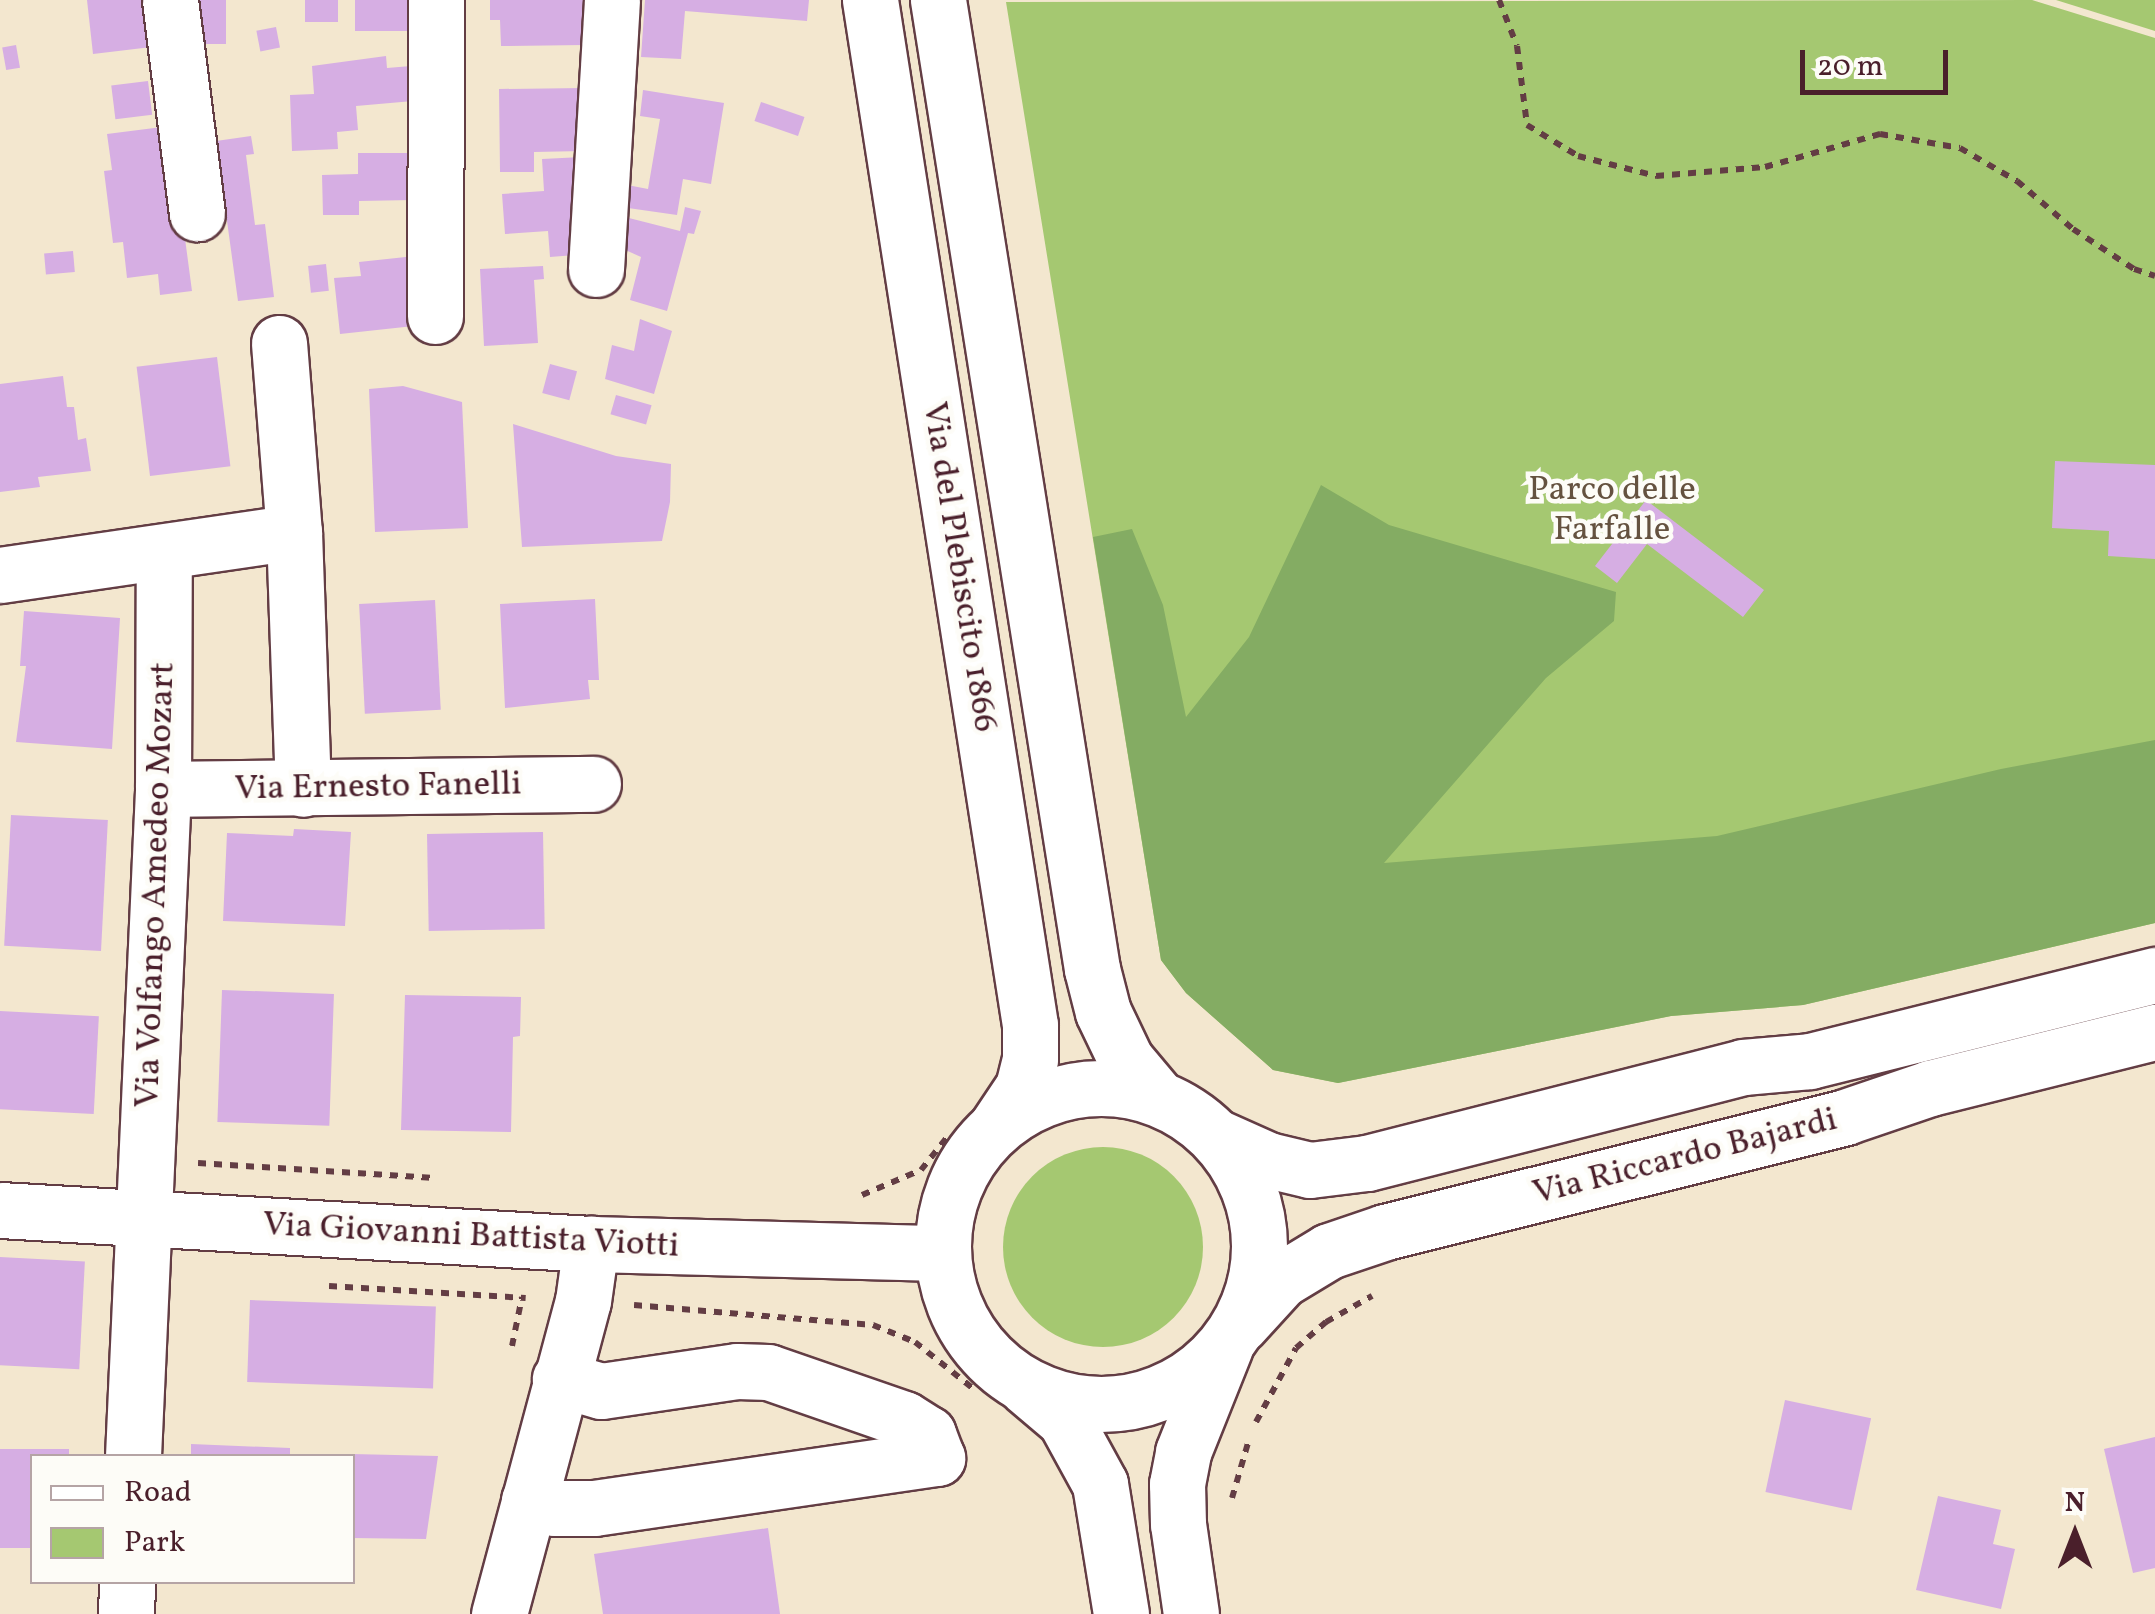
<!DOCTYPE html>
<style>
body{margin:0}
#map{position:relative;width:2155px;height:1614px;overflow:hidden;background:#f3e7cf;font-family:Vollkorn,serif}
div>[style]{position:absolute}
.green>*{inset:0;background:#a5c871}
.round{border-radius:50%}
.forest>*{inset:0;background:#84ac63}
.building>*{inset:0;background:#d6aee3;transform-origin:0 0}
.path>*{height:6px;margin-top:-3px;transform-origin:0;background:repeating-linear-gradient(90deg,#633d44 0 8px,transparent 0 16px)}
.roads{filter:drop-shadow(2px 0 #633d44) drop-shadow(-2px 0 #633d44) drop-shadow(0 2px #633d44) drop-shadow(0 -2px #633d44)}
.minor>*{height:55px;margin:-27.5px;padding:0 27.5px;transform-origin:27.5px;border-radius:27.5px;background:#fff}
.major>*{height:55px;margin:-27.5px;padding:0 27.5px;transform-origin:27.5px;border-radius:27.5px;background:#fff}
.major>.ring{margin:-27.5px;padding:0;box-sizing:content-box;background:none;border:55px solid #fff;border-radius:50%}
span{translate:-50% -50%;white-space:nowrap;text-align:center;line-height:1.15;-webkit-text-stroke:9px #fdfcf7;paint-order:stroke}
.park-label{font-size:35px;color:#655240}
.street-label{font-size:35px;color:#4a1f2b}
.legend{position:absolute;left:30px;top:1454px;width:325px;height:130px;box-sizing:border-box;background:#fdfcf7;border:2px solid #b5a4a5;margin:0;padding:12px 18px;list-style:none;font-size:30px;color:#4a1f2b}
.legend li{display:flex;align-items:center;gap:20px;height:50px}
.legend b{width:50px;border:2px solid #b5a4a5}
.north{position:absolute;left:2025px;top:1484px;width:100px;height:100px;-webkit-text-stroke:8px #fdfcf7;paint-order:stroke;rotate:0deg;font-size:28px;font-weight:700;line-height:40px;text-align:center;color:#4a1f2b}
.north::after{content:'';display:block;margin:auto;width:35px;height:45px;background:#4a1f2b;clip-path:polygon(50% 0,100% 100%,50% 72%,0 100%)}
.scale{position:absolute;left:1800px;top:50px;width:148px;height:45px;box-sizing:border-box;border:5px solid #4a1f2b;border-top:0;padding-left:12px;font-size:30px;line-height:35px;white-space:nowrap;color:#4a1f2b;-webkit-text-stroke:8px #fdfcf7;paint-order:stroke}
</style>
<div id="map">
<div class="green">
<i style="clip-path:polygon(2032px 0,2155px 38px,2155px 923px,1803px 1005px,1671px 1016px,1338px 1083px,1273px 1070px,1186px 993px,1161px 960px,1006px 2px)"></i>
<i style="clip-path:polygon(2056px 0,2155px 0,2155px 31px)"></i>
<i class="round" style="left:1003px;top:1147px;width:200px;height:200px"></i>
</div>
<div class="forest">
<i style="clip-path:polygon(1321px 485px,1389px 525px,1616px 592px,1614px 621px,1546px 678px,1384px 863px,1717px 836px,2001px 769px,2155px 740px,2155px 923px,1803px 1005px,1671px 1016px,1338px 1083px,1273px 1070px,1186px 993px,1161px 960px,1093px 537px,1132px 529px,1163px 605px,1186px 717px,1249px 637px)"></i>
</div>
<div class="building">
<i style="clip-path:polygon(87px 0,155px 0,160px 46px,93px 54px)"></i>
<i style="left:197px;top:0;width:29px;height:44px"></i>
<i style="left:305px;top:0;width:33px;height:22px"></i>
<i style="left:355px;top:0;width:52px;height:31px"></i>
<i style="clip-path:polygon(490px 0,593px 0,593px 10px,584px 10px,584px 45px,501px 46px,500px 20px,490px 20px)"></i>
<i style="clip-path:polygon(645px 0,809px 0,807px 21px,685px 11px,681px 59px,641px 57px)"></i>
<i style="left:276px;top:27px;width:21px;height:20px;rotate:79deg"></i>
<i style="left:16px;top:45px;width:23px;height:14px;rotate:80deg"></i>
<i style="clip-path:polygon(386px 56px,387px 68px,411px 66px,413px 101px,356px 106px,358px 130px,337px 132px,338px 149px,292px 151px,290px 95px,314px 94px,312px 66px)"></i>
<i style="left:148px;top:81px;width:34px;height:37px;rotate:83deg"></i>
<i style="clip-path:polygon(583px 88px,583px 151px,534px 152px,534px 172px,500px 172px,499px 89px)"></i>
<i style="clip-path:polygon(643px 90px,724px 103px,711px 184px,683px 179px,677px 215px,621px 207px,622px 184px,648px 189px,660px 119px,640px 116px)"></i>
<i style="left:761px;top:102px;width:46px;height:20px;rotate:19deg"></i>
<i style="clip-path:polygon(170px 126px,192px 291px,160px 295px,158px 274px,127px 278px,123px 242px,113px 243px,104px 171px,112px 170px,107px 134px)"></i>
<i style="clip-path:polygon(251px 136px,254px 154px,246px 155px,255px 225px,265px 224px,274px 297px,238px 301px,216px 141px)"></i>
<i style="clip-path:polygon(358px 153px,412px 153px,413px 200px,359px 201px,359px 215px,323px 215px,322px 175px,358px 174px)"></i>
<i style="clip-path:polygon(582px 157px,588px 254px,550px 257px,548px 231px,505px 234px,502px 194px,544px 191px,542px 159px)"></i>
<i style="clip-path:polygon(685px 207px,701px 211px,694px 234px,688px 233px,667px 311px,630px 300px,641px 257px,621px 248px,625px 217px,680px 231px)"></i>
<i style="left:73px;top:251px;width:21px;height:29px;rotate:85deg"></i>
<i style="clip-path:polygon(415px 256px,423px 325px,340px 334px,334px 278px,361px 276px,359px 262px)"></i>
<i style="left:326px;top:264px;width:27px;height:18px;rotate:84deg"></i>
<i style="clip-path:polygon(543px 266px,544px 279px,534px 280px,538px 343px,484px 346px,480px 269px)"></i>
<i style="clip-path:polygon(640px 319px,672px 331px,654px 394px,605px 379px,612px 345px,634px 351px)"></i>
<i style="left:217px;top:357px;width:110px;height:81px;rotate:83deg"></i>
<i style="left:550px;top:364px;width:28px;height:30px;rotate:15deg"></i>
<i style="clip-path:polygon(63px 376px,67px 407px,74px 407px,78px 440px,86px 438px,91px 471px,38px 477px,40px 487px,0 492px,0 384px)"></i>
<i style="clip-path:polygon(403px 386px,462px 402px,468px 528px,375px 532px,369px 389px)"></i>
<i style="left:616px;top:395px;width:37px;height:20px;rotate:16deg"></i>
<i style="clip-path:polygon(513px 424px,616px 456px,671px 464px,670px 502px,662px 541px,522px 547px)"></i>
<i style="clip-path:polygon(2055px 461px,2155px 465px,2155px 559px,2108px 556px,2109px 531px,2052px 528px)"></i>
<i style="clip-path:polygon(1646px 500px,1764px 590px,1743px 617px,1647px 544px,1617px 583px,1595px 566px)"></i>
<i style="clip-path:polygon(595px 599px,599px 680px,588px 680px,590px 699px,505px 708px,500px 604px)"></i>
<i style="left:435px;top:600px;width:110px;height:76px;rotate:87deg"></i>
<i style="clip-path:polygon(24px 611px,120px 618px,112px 749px,16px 742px,26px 666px,20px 666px)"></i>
<i style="left:11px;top:815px;width:97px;height:131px;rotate:3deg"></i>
<i style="clip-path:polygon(294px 829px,351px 832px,345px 926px,223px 921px,227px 833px,293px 836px)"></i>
<i style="left:543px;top:832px;width:97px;height:116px;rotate:89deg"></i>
<i style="left:222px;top:990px;width:112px;height:132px;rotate:2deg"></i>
<i style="clip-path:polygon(405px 995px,521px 997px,520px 1036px,513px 1037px,511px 1132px,401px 1130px)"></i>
<i style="left:0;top:1011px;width:99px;height:98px;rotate:3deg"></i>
<i style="left:0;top:1257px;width:85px;height:108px;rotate:3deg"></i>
<i style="left:250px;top:1300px;width:186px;height:82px;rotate:2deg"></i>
<i style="left:1785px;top:1400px;width:88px;height:94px;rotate:12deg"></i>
<i style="clip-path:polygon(2155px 1437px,2155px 1568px,2133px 1573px,2104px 1449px)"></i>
<i style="clip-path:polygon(191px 1444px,290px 1448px,290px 1456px,191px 1456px)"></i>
<i style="clip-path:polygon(0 1449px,69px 1449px,69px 1456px,32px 1456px,32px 1548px,0 1548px)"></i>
<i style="clip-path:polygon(352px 1454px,438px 1456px,426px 1539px,352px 1538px)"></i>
<i style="clip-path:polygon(1938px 1496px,2001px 1510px,1993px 1544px,2015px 1549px,2001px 1609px,1916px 1590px)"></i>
<i style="clip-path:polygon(768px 1528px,780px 1614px,603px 1614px,594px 1554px)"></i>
</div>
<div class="path">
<i style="left:1499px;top:0;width:49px;rotate:68.6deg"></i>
<i style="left:1517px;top:46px;width:80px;rotate:82.8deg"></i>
<i style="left:1527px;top:125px;width:60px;rotate:31.3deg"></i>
<i style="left:1578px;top:156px;width:81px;rotate:14.4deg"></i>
<i style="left:1656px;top:176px;width:109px;rotate:-4.7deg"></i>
<i style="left:1765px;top:167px;width:120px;rotate:-16deg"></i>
<i style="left:1880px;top:134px;width:81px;rotate:9.9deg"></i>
<i style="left:1960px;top:148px;width:66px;rotate:30.1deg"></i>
<i style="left:2017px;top:181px;width:74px;rotate:40.6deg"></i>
<i style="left:2073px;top:229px;width:73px;rotate:33.3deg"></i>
<i style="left:2134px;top:269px;width:22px;rotate:18deg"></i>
<i style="left:198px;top:1163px;width:237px;rotate:3.6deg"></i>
<i style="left:862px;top:1195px;width:64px;rotate:-23deg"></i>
<i style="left:921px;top:1170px;width:43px;rotate:-51.5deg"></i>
<i style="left:329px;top:1286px;width:197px;rotate:3.5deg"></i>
<i style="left:634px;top:1305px;width:240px;rotate:4.8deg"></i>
<i style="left:873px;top:1325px;width:45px;rotate:22deg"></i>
<i style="left:915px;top:1342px;width:77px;rotate:38.7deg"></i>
<i style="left:512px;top:1346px;width:50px;rotate:-78.5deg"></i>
<i style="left:1256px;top:1422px;width:84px;rotate:-61.6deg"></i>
<i style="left:1296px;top:1348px;width:40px;rotate:-41deg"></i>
<i style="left:1326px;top:1322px;width:53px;rotate:-29.5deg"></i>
<i style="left:1232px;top:1498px;width:57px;rotate:-73.8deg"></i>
</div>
<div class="roads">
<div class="minor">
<i style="left:170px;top:0;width:215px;rotate:82.8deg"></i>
<i style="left:596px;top:269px;width:269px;rotate:-86.6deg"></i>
<i style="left:435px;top:316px;width:316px;rotate:-89.8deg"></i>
<i style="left:279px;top:343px;width:190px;rotate:85.5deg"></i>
<i style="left:294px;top:532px;width:257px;rotate:88deg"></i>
<i style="left:0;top:575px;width:297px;rotate:-8.3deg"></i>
<i style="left:163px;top:789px;width:430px;rotate:-0.7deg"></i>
<i style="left:1219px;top:1138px;width:54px;rotate:24.2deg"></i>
<i style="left:1268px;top:1160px;width:43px;rotate:13.4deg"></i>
<i style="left:1310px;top:1170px;width:57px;rotate:-7deg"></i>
<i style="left:1367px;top:1163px;width:388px;rotate:-14.3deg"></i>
<i style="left:1743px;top:1067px;width:67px;rotate:-5.1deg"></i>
<i style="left:1810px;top:1061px;width:356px;rotate:-14deg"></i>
<i style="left:0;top:1210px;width:592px;rotate:3.29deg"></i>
<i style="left:591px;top:1244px;width:350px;rotate:1.5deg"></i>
<i style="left:1240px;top:1325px;width:61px;rotate:-47.7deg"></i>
<i style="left:1281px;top:1280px;width:56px;rotate:-31.1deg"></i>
<i style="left:1329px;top:1251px;width:59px;rotate:-18.7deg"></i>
<i style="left:1385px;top:1232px;width:474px;rotate:-14deg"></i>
<i style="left:1845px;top:1117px;width:90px;rotate:-18.8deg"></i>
<i style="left:1930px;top:1088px;width:232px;rotate:-14deg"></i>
<i style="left:133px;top:1456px;width:668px;rotate:-87.42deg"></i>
<i style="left:163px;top:789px;width:237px;rotate:-89.8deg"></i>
<i style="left:529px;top:1500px;width:27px;rotate:17deg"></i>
<i style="left:555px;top:1508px;width:39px"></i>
<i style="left:594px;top:1508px;width:347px;rotate:-8.3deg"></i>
<i style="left:937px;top:1458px;width:26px;rotate:-111deg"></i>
<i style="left:928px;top:1434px;width:28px;rotate:-148deg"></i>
<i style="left:904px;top:1419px;width:144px;rotate:-160.9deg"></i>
<i style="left:768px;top:1372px;width:31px;rotate:-178deg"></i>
<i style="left:737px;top:1371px;width:137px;rotate:171.6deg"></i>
<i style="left:601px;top:1391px;width:43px;rotate:-163.7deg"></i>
<i style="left:126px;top:1614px;width:32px;rotate:-88deg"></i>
<i style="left:499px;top:1614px;width:324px;rotate:-75deg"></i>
<i style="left:583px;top:1301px;width:58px;rotate:-82deg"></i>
</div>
<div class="major">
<i style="left:870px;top:0;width:1037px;rotate:81.13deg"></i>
<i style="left:1030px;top:1025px;width:34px;rotate:90deg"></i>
<i style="left:1030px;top:1059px;width:29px;rotate:104deg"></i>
<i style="left:1023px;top:1087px;width:47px;rotate:123.7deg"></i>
<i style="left:938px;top:0;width:981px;rotate:80.97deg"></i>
<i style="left:1092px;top:969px;width:44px;rotate:75.7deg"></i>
<i style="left:1103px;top:1012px;width:53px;rotate:64.4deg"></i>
<i style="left:1126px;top:1060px;width:48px;rotate:50deg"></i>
<i class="ring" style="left:943px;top:1088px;width:261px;height:261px"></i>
<i style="left:1026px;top:1387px;width:51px;rotate:40.2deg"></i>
<i style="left:1065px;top:1420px;width:73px;rotate:61.3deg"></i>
<i style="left:1100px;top:1484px;width:132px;rotate:80.8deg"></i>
<i style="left:1191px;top:1614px;width:91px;rotate:-98.2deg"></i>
<i style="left:1178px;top:1524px;width:40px;rotate:-91.4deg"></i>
<i style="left:1177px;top:1484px;width:33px;rotate:-79deg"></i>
<i style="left:1183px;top:1452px;width:113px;rotate:-68.2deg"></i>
</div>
</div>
<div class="park-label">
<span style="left:1612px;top:510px">Parco delle<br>Farfalle</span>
</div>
<div class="street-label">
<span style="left:959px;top:567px;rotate:81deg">Via del Plebiscito 1866</span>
<span style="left:378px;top:787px;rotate:-1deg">Via Ernesto Fanelli</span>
<span style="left:156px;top:885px;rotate:-88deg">Via Volfango Amedeo Mozart</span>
<span style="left:1685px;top:1157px;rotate:-14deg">Via Riccardo Bajardi</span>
<span style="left:471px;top:1236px;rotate:3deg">Via Giovanni Battista Viotti</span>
</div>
<ul class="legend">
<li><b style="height:12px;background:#fff"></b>Road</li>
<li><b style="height:28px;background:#a5c871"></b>Park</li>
</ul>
<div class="north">N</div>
<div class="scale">20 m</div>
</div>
